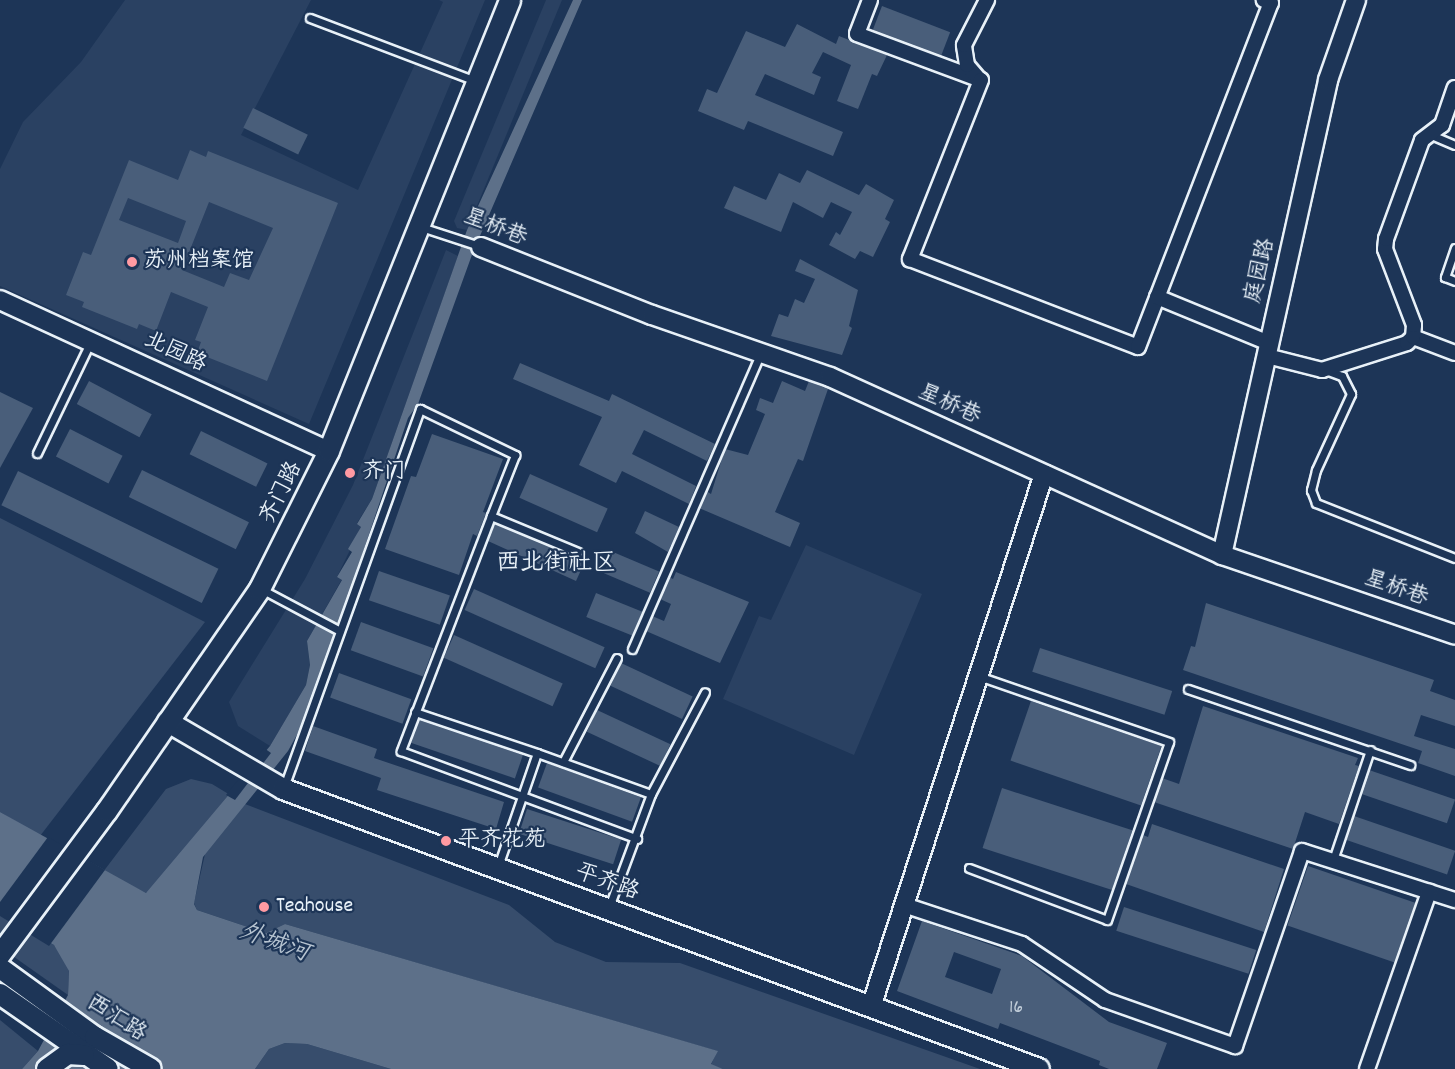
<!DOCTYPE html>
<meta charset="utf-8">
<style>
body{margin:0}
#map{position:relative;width:1455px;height:1069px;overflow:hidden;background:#1d3557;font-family:Dekko,"LXGW WenKai TC",sans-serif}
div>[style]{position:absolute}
.built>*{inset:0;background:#2a4162}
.green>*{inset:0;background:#374d6c}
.water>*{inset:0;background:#5d7089}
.pier>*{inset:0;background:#1d3557}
.building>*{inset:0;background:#495e7a;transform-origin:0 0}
.roads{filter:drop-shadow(2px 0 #e8f1f8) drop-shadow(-2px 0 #e8f1f8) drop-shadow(0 2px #e8f1f8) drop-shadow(0 -2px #e8f1f8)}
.service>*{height:7px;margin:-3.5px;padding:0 3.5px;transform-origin:3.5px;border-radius:3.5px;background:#1d3557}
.minor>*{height:14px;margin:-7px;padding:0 7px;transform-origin:7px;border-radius:7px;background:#1d3557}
.tertiary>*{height:18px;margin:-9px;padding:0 9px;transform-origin:9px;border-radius:9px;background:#1d3557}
.secondary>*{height:20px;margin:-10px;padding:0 10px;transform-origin:10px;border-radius:10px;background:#1d3557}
.dots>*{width:16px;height:16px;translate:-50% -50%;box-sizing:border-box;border:3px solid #1d3557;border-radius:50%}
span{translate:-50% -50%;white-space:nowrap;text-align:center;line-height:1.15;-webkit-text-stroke:4.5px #1d3557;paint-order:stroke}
.number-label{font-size:20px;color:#c0ccd8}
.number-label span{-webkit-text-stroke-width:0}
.street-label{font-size:22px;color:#e8f1f8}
.poi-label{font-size:22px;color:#e8f1f8}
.left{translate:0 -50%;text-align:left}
.neighbourhood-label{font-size:24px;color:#e8f1f8}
.water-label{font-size:24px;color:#b7c4d1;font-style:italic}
</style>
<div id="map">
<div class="built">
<i style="clip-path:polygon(125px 0,311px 0,241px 135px,358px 190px,443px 2px,439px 0,485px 0,309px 424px,0 286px,0 169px,23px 122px,81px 62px)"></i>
<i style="clip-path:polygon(546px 0,562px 0,467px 230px,457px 228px,454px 221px)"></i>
<i style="clip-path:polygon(446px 250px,458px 256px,372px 499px,357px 523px,361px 527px,337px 577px,342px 579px,307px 641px,310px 665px,306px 685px,270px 746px,238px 726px,229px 702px,305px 579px,353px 485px)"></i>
<i style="clip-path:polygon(806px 545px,922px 594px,854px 755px,723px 699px,759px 616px,771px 620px)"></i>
</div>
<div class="green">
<i style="clip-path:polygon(0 518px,205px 622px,40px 836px,0 812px)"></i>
<i style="clip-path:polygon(191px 779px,212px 784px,245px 804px,509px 905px,555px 942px,606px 962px,680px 963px,980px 1069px,723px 1069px,711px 1065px,717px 1051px,285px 924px,266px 933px,197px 910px,194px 903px,205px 854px,146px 893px,103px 872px,166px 789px)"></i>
<i style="clip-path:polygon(0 913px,54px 945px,64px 957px,69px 971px,68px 995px,0 947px)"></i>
<i style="clip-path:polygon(0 1020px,38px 1051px,22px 1069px,0 1069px)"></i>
<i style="clip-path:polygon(285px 1043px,307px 1044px,391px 1069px,255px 1069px,269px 1049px)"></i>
</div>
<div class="water">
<i style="clip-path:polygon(573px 0,582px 0,473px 252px,418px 404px,408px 418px,309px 713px,288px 751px,203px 857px,194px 904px,197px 910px,266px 933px,285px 924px,718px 1051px,711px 1064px,723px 1069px,391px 1069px,307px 1044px,285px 1043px,269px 1049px,255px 1069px,22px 1069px,38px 1051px,68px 995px,69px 971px,54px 945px,0 913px,0 812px,146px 893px,270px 746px,306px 685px,310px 665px,307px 641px,342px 580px,337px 577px,352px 552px,348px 549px,361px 527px,357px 524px,372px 499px,467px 230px)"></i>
</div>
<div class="pier">
<i style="clip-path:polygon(264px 748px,271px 753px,235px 800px,226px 795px)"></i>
<i style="clip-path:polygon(48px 837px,105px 870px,49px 946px,0 916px,0 902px)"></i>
</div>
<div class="building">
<i style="left:882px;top:6px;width:73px;height:26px;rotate:21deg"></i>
<i style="clip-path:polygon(797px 24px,836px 44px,839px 36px,887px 55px,877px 76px,872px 74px,858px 109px,837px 101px,851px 65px,823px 52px,812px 73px,821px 77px,814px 95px,765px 74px,755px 95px,843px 132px,833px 156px,748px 121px,744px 130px,698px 111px,707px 89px,717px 93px,746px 31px,785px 47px)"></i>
<i style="left:253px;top:108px;width:61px;height:22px;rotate:26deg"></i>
<i style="clip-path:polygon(evenodd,190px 150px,206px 157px,208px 151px,338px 203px,267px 381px,197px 353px,201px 342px,195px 340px,208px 307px,171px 292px,156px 331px,139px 324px,137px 329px,82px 307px,84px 302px,66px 295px,83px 252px,91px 255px,129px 160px,178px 180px,190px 150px,128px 198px,186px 221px,178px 243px,119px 220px,128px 198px,190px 150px,209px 202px,273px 228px,249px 280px,230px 273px,224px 287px,182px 270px,209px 202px)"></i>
<i style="clip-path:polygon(807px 170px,859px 195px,866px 184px,894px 200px,885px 219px,890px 222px,873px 257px,860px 251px,855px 259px,829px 245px,836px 232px,840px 235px,852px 212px,831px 202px,823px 218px,793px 202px,781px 232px,724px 208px,734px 186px,766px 200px,779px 173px,800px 183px)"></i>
<i style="clip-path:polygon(800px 259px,858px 290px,849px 326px,852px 328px,842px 355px,771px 336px,779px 314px,788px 317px,795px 299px,804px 303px,815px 279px,795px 271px)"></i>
<i style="clip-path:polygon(520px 363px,609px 401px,612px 394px,715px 444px,707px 461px,644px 430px,632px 454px,696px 486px,689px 504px,622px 471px,616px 483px,579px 465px,602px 417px,513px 379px)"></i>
<i style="left:89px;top:381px;width:71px;height:26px;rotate:28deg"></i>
<i style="clip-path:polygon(782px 381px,805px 391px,809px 381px,828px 389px,803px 461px,798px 459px,775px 512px,800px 523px,790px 547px,699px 508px,706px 491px,711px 494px,725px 449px,748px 455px,765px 414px,756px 410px,760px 398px,773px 403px)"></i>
<i style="clip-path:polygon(0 392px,33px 408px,0 468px)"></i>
<i style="left:70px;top:429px;width:59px;height:31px;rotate:27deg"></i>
<i style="left:201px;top:431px;width:74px;height:26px;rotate:26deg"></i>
<i style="clip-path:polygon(432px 434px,503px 459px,483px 512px,486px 513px,477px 536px,473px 534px,459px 575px,385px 549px,411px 476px,416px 477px)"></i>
<i style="left:142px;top:470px;width:119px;height:30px;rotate:26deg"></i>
<i style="left:18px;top:471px;width:223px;height:38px;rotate:26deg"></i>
<i style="left:530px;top:474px;width:85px;height:26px;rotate:24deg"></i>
<i style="clip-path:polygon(645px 511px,679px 527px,668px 552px,635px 533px)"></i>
<i style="clip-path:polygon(494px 523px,586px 559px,576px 581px,488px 541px)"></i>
<i style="left:613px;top:552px;width:50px;height:23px;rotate:23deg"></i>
<i style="left:379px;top:571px;width:75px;height:31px;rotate:19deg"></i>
<i style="clip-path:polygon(676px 572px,749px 602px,720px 663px,646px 631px,652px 616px,664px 621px,671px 604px,660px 599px,669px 577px,673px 579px)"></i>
<i style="left:474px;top:589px;width:143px;height:23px;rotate:24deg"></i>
<i style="left:596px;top:593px;width:50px;height:26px;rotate:22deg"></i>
<i style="clip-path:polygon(1206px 603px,1434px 680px,1430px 691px,1455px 700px,1455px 726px,1421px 715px,1414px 736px,1455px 749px,1455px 776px,1418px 763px,1422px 751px,1183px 670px,1191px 646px,1195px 647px)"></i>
<i style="left:361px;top:622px;width:77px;height:30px;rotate:20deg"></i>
<i style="left:454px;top:635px;width:119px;height:25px;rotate:24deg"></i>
<i style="left:1040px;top:648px;width:139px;height:25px;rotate:18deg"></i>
<i style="left:621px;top:663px;width:79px;height:25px;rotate:25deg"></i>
<i style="left:339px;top:673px;width:77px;height:26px;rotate:20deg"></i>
<i style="left:1031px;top:701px;width:138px;height:63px;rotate:19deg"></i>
<i style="clip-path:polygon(1203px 706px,1358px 758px,1355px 765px,1359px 766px,1339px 824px,1305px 812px,1293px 849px,1154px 802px,1162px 778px,1179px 784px)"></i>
<i style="left:597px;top:710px;width:81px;height:24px;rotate:25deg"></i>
<i style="left:419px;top:719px;width:110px;height:25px;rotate:19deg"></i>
<i style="clip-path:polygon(313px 726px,377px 749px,374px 758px,504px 802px,496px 829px,377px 790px,381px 778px,305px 751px)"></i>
<i style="left:547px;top:763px;width:100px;height:26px;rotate:20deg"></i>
<i style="left:1369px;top:770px;width:91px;height:25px;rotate:19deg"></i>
<i style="left:1002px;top:788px;width:137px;height:63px;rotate:18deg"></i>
<i style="left:527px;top:809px;width:99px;height:26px;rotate:18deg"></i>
<i style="left:1354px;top:816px;width:107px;height:25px;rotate:19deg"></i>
<i style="clip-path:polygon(1152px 824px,1284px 869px,1264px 932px,1126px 884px,1143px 835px,1148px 837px)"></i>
<i style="left:1308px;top:866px;width:114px;height:63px;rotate:19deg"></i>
<i style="left:1124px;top:907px;width:139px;height:25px;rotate:18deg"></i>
<i style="clip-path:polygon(evenodd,922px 921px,1022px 956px,1109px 1022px,1167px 1043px,1157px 1069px,1109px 1069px,1099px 1065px,1100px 1061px,1000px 1023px,998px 1029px,897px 991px,922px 921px,954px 952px,1001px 969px,992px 994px,945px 977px,954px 952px)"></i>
</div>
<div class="roads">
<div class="service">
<i style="left:310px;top:18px;width:178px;rotate:20.8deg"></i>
<i style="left:1429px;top:134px;width:28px;rotate:23deg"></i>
<i style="left:421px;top:227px;width:61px;rotate:18.1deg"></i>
<i style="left:1455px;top:248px;width:31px;rotate:109deg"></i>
<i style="left:1445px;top:277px;width:11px;rotate:22deg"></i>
<i style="left:1328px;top:371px;width:15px;rotate:20deg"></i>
<i style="left:1342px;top:376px;width:20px;rotate:63deg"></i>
<i style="left:1351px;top:394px;width:84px;rotate:114.7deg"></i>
<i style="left:1316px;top:470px;width:21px;rotate:104deg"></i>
<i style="left:1311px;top:490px;width:14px;rotate:69deg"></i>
<i style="left:1316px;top:503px;width:149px;rotate:21.6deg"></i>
<i style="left:37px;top:453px;width:122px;rotate:-64.3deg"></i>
<i style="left:491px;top:516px;width:252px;rotate:111deg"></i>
<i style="left:401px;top:751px;width:252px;rotate:20.4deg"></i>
<i style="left:263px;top:590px;width:87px;rotate:28deg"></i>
<i style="left:632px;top:649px;width:322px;rotate:-66.5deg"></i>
<i style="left:1188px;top:689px;width:235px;rotate:18.9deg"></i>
<i style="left:415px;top:712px;width:129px;rotate:18.6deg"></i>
<i style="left:537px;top:753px;width:120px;rotate:109deg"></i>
<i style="left:537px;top:753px;width:121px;rotate:19.8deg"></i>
<i style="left:563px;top:762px;width:117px;rotate:-62.6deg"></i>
<i style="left:284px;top:787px;width:402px;rotate:-70.2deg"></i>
<i style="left:420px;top:409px;width:106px;rotate:25.8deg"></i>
<i style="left:515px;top:455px;width:66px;rotate:111.5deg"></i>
<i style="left:491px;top:516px;width:94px;rotate:22.5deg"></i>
<i style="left:1333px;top:860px;width:116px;rotate:-71.4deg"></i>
<i style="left:969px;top:868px;width:147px;rotate:20.6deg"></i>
<i style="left:1107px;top:920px;width:188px;rotate:-70.8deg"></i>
<i style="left:1169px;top:742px;width:199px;rotate:-160.9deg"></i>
<i style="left:609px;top:907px;width:121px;rotate:-69.6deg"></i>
<i style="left:651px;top:794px;width:115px;rotate:-62.1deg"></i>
</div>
<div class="minor">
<i style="left:870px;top:0;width:36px;rotate:111deg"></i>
<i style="left:857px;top:34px;width:132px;rotate:20.4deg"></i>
<i style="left:979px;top:79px;width:18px;rotate:-131deg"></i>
<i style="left:967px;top:65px;width:20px;rotate:-99deg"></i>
<i style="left:964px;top:45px;width:51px;rotate:-62.9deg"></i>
<i style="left:981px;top:80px;width:193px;rotate:111.6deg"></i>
<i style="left:910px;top:259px;width:244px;rotate:21.1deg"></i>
<i style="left:1138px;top:347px;width:369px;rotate:-68.9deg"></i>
<i style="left:1271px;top:3px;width:8px;rotate:-157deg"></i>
<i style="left:1157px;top:297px;width:121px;rotate:22.3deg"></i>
<i style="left:1413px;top:337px;width:45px;rotate:20.9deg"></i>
<i style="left:1267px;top:356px;width:57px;rotate:14.3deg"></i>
<i style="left:1322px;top:370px;width:89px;rotate:-17.6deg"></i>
<i style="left:1407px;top:343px;width:8px;rotate:-45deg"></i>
<i style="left:1413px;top:337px;width:12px;rotate:-85deg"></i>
<i style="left:1414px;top:325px;width:81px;rotate:-110.9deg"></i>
<i style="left:1385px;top:249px;width:10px;rotate:-84deg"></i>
<i style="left:1386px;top:239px;width:105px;rotate:-70deg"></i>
<i style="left:1422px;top:140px;width:25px;rotate:-37deg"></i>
<i style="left:1442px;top:125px;width:39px;rotate:-71deg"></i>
<i style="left:904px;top:905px;width:124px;rotate:18.3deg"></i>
<i style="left:1022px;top:944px;width:100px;rotate:34deg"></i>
<i style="left:1105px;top:1000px;width:138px;rotate:19.5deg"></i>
<i style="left:1235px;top:1046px;width:206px;rotate:-71deg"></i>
<i style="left:1302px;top:851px;width:161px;rotate:17.8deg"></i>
<i style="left:1367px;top:1069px;width:188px;rotate:-70.7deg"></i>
</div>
<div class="tertiary">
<i style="left:481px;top:247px;width:184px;rotate:21.7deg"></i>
<i style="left:652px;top:315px;width:188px;rotate:19.2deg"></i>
<i style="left:830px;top:377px;width:431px;rotate:24.4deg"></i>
<i style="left:1222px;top:555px;width:246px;rotate:18.9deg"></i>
<i style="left:0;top:300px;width:362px;rotate:24.7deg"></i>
<i style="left:1222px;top:555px;width:487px;rotate:-77.4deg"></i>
<i style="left:1328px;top:80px;width:85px;rotate:-70.7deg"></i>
<i style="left:871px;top:1007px;width:560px;rotate:-72.02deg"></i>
</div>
<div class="secondary">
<i style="left:168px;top:722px;width:133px;rotate:30.2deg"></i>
<i style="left:283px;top:789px;width:806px;rotate:20.32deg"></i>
<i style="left:0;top:955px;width:179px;rotate:-53.4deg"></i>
<i style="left:107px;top:811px;width:270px;rotate:-55.4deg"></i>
<i style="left:260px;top:589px;width:154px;rotate:-63.4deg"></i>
<i style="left:329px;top:451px;width:486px;rotate:-68.1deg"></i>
<i style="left:0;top:968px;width:117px;rotate:36deg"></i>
<i style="left:95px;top:1037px;width:64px;rotate:29.7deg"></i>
<i style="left:0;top:994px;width:131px;rotate:34.8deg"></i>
<i style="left:47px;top:1069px;width:26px;rotate:-36deg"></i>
<i style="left:68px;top:1054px;width:16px;rotate:4deg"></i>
</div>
</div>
<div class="dots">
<i style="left:132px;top:262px;background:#ff9aa2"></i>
<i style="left:350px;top:473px;background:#ff9aa2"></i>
<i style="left:446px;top:841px;background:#ff9aa2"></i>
<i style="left:264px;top:907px;background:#ff9aa2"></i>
</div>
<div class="number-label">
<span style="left:1016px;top:1008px">16</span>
</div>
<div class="street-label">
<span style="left:495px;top:228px;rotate:21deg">星桥巷</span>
<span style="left:1261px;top:271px;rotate:-77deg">庭园路</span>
<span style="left:175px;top:353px;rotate:25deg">北园路</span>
<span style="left:949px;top:405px;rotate:24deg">星桥巷</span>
<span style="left:282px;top:493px;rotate:-63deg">齐门路</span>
<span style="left:1396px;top:589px;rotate:19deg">星桥巷</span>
<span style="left:607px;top:883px;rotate:20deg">平齐路</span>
<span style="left:116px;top:1019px;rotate:33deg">西汇路</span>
</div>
<div class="poi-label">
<span class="left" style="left:144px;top:262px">苏州档案馆</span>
<span class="left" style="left:362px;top:473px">齐门</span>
<span class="left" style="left:458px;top:841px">平齐花苑</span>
<span class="left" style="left:276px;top:907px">Teahouse</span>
</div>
<div class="neighbourhood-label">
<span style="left:556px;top:565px">西北街社区</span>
</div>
<div class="water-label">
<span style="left:274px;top:944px;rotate:20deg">外城河</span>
</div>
</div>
